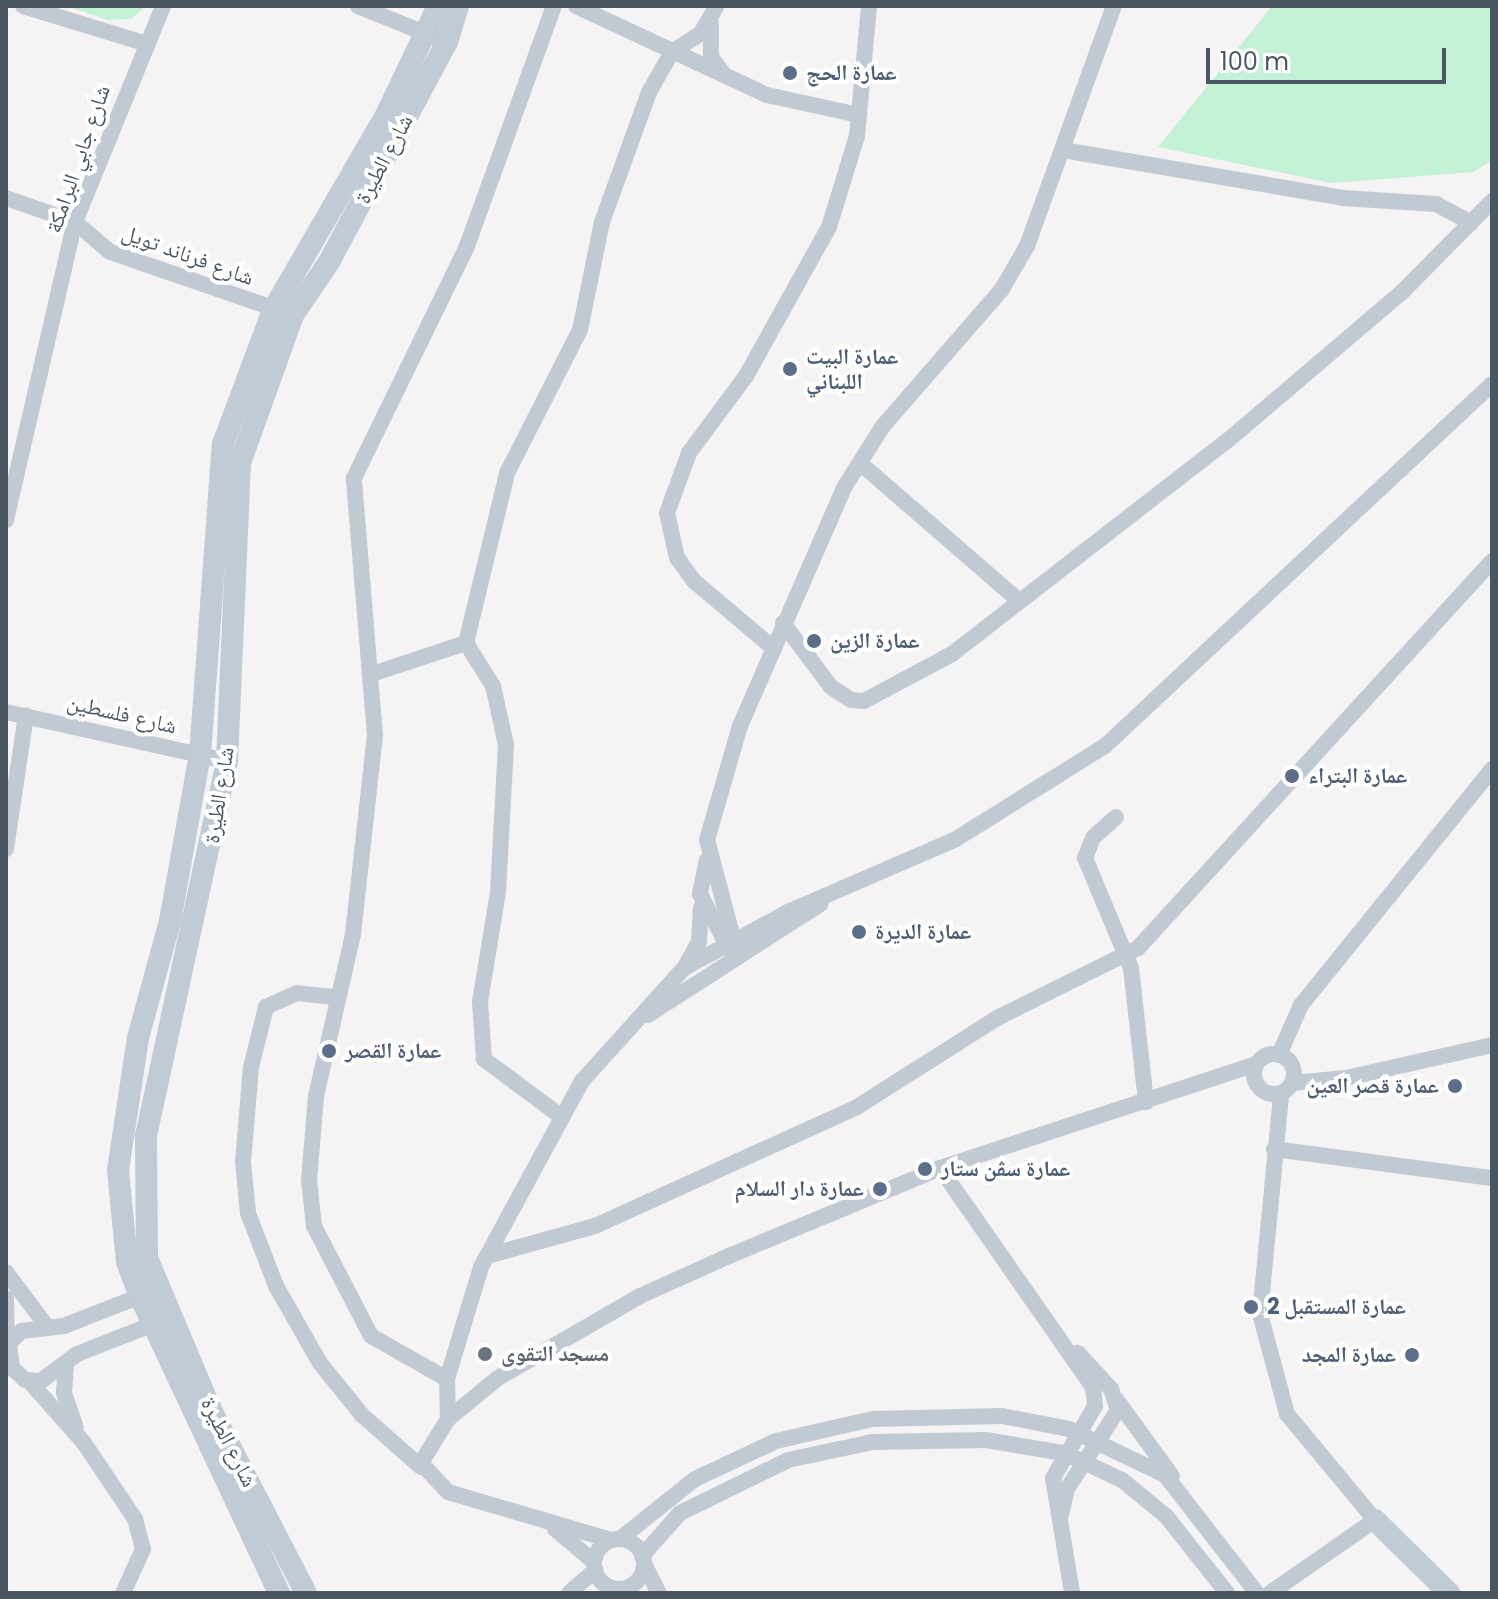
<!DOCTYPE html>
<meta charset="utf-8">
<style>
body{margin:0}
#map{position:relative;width:1498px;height:1599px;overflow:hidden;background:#f5f3f3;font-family:Poppins,"Noto Naskh Arabic",sans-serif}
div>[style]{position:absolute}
.green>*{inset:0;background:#c3f1d5}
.street>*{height:16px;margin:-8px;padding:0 8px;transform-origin:8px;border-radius:8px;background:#c1cad2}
.street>.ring{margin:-8px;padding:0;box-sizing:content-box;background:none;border:16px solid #c1cad2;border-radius:50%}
.secondary>*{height:22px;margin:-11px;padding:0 11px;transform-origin:11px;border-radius:11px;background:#c1cbd6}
.dots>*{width:22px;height:22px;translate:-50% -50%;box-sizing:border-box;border:4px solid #fff;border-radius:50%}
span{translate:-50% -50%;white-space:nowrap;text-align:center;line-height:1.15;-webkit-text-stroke:8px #fff;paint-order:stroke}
.service-label{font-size:22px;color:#4e5e75;font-weight:700}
.left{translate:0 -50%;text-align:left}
.right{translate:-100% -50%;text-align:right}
.street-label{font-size:22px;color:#4a5661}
.worship-label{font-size:22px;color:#5b616d;font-weight:700}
.frame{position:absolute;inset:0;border:8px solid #4a5661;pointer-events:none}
.scale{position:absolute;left:1206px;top:48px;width:240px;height:36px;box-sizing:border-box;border:4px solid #4a5661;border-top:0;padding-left:10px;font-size:24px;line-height:28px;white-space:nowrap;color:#4a5661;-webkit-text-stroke:6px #fff;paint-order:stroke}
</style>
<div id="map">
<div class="green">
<i style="clip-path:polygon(66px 6px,146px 6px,131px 19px,108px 20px)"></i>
<i style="clip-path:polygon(1272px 6px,1492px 6px,1492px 160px,1473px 172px,1331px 183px,1158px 147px)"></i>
</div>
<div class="street">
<i style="left:23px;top:6px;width:127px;rotate:17deg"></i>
<i style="left:358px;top:6px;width:96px;rotate:22deg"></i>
<i style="left:576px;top:6px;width:211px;rotate:25deg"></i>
<i style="left:767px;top:95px;width:94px;rotate:12.3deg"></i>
<i style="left:711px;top:23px;width:34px;rotate:90deg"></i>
<i style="left:711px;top:57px;width:22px;rotate:54deg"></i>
<i style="left:1063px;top:150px;width:284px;rotate:9.7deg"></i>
<i style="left:1343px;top:198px;width:93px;rotate:3.7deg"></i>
<i style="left:1436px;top:204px;width:40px;rotate:28deg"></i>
<i style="left:6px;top:198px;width:73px;rotate:19.2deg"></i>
<i style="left:75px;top:222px;width:46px;rotate:40.6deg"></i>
<i style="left:110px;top:252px;width:184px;rotate:19deg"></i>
<i style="left:860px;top:463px;width:209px;rotate:40.9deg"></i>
<i style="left:6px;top:520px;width:306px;rotate:-77deg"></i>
<i style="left:75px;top:222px;width:233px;rotate:-67.8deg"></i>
<i style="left:783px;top:623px;width:80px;rotate:53.1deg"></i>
<i style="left:831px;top:687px;width:24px;rotate:33deg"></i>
<i style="left:851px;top:700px;width:13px;rotate:4deg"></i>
<i style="left:864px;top:701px;width:100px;rotate:-28.1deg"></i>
<i style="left:952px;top:654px;width:348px;rotate:-37.8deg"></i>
<i style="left:1227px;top:441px;width:230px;rotate:-40.4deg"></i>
<i style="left:1402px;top:292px;width:128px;rotate:-45.3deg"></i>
<i style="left:772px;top:647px;width:102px;rotate:-139.8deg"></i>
<i style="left:694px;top:581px;width:29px;rotate:-126deg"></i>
<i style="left:677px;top:558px;width:46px;rotate:-102.5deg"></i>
<i style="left:667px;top:513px;width:64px;rotate:-69.9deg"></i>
<i style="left:689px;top:453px;width:96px;rotate:-53.5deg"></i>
<i style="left:746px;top:376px;width:171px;rotate:-60.9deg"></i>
<i style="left:829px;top:227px;width:95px;rotate:-72.9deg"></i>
<i style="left:857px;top:136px;width:131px;rotate:-84.7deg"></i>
<i style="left:372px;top:674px;width:99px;rotate:-18.3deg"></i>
<i style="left:6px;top:712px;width:226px;rotate:12.5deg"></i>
<i style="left:1116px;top:817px;width:31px;rotate:138deg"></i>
<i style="left:1093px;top:838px;width:22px;rotate:112deg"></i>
<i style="left:1085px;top:858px;width:119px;rotate:67.3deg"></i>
<i style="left:1131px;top:968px;width:135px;rotate:83.6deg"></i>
<i style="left:6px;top:849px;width:135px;rotate:-81.5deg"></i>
<i style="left:707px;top:860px;width:35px;rotate:102deg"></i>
<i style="left:700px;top:894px;width:64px;rotate:62.2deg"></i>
<i style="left:738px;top:957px;width:121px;rotate:-104.8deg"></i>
<i style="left:707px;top:840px;width:119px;rotate:-73.9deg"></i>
<i style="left:740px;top:726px;width:262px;rotate:-66.4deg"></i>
<i style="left:845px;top:486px;width:71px;rotate:-57.7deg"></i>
<i style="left:883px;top:426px;width:181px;rotate:-49deg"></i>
<i style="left:1002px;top:289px;width:50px;rotate:-59.8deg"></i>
<i style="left:1027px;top:246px;width:255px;rotate:-70.1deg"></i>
<i style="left:686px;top:965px;width:26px;rotate:-61deg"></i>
<i style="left:699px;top:942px;width:34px;rotate:-87deg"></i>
<i style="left:334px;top:997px;width:37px;rotate:-174deg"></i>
<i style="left:297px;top:993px;width:34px;rotate:156deg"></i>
<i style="left:266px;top:1007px;width:62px;rotate:104deg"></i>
<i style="left:251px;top:1067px;width:95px;rotate:94.8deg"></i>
<i style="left:243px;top:1162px;width:51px;rotate:84.4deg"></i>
<i style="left:248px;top:1213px;width:78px;rotate:69deg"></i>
<i style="left:276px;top:1286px;width:89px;rotate:60.3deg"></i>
<i style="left:320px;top:1363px;width:67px;rotate:51.1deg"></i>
<i style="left:362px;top:1415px;width:79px;rotate:41.4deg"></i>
<i style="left:648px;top:1015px;width:205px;rotate:-32.8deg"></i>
<i class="ring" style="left:1254px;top:1054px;width:24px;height:24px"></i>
<i style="left:1279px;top:1055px;width:55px;rotate:-66.3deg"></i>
<i style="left:1301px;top:1005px;width:304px;rotate:-51deg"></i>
<i style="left:1293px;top:1083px;width:53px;rotate:-5.4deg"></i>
<i style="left:1346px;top:1078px;width:150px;rotate:-12.7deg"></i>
<i style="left:559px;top:1115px;width:94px;rotate:-143.3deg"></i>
<i style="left:484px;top:1059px;width:57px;rotate:-94deg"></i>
<i style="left:480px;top:1002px;width:111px;rotate:-80.7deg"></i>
<i style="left:498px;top:892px;width:147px;rotate:-86.9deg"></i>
<i style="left:506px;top:745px;width:60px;rotate:-102.4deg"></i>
<i style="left:493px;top:686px;width:51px;rotate:-122.1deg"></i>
<i style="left:466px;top:643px;width:175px;rotate:-76.4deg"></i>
<i style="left:507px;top:473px;width:161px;rotate:-63deg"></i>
<i style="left:580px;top:330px;width:110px;rotate:-78.5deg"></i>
<i style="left:602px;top:222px;width:138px;rotate:-70.1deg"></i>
<i style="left:649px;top:92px;width:46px;rotate:-60.1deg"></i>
<i style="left:672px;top:52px;width:35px;rotate:-33deg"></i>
<i style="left:701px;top:33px;width:30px;rotate:-60deg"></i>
<i style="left:1274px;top:1149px;width:220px;rotate:7.6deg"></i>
<i style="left:940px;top:1168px;width:267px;rotate:55.1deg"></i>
<i style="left:1093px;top:1387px;width:19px;rotate:84deg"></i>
<i style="left:1095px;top:1406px;width:83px;rotate:120.3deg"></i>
<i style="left:1053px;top:1478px;width:117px;rotate:80.6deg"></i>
<i style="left:487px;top:1256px;width:112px;rotate:-15.5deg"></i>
<i style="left:595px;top:1226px;width:288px;rotate:-24.4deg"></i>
<i style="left:857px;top:1107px;width:166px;rotate:-32.4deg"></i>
<i style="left:997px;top:1018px;width:157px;rotate:-26.4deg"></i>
<i style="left:1138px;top:948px;width:524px;rotate:-47.55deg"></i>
<i style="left:6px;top:1272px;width:70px;rotate:53.1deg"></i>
<i style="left:140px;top:1296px;width:26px;rotate:18deg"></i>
<i style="left:165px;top:1304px;width:25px;rotate:124deg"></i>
<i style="left:151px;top:1325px;width:79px;rotate:158.6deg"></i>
<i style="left:77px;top:1354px;width:45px;rotate:143.1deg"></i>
<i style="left:41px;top:1381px;width:16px;rotate:-176deg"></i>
<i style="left:25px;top:1380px;width:18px;rotate:-137deg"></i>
<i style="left:12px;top:1368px;width:25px;rotate:-97deg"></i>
<i style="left:9px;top:1343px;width:18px;rotate:-43deg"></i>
<i style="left:22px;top:1331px;width:42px;rotate:-6.8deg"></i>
<i style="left:64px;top:1326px;width:82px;rotate:-21.5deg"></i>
<i style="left:6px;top:1298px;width:46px;rotate:88.8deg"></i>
<i style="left:66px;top:1364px;width:29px;rotate:94deg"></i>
<i style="left:64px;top:1393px;width:36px;rotate:71deg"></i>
<i style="left:447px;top:1379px;width:87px;rotate:-150.5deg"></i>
<i style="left:371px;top:1336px;width:124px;rotate:-117.4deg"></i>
<i style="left:314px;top:1226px;width:46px;rotate:-96.2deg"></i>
<i style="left:309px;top:1180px;width:84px;rotate:-85.2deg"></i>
<i style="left:316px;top:1096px;width:166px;rotate:-77.1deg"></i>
<i style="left:353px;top:934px;width:199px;rotate:-83.7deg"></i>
<i style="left:375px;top:736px;width:259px;rotate:-94.7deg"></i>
<i style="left:354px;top:478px;width:258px;rotate:-64deg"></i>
<i style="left:467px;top:246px;width:255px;rotate:-70.1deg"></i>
<i style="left:30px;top:1382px;width:81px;rotate:48.5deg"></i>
<i style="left:84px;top:1443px;width:92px;rotate:56.1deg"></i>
<i style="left:135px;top:1519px;width:31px;rotate:75deg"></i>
<i style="left:143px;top:1549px;width:48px;rotate:114.4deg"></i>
<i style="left:1116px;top:1399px;width:95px;rotate:54deg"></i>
<i style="left:448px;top:1419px;width:65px;rotate:-39.4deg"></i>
<i style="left:498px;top:1378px;width:164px;rotate:-30deg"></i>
<i style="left:640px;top:1296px;width:98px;rotate:-24.2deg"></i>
<i style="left:729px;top:1256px;width:229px;rotate:-22.6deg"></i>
<i style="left:940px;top:1168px;width:333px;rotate:-18.2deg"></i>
<i style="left:1061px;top:1515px;width:27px;rotate:-77deg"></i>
<i style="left:1067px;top:1489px;width:94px;rotate:-57.2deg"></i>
<i style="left:1118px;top:1410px;width:22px;rotate:-108deg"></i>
<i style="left:1111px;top:1389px;width:49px;rotate:-132.5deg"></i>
<i style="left:555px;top:1529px;width:51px;rotate:40.2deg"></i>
<i class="ring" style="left:594px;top:1539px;width:34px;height:34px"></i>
<i style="left:620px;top:1539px;width:96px;rotate:-38.7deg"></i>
<i style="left:695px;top:1479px;width:89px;rotate:-25.1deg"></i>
<i style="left:776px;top:1441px;width:99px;rotate:-12.8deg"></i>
<i style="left:873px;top:1419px;width:129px;rotate:-1.3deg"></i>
<i style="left:1002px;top:1416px;width:68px;rotate:11deg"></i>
<i style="left:1069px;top:1429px;width:106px;rotate:25.6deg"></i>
<i style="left:1165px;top:1475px;width:150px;rotate:52.1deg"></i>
<i style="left:611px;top:1540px;width:170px;rotate:-163.6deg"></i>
<i style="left:448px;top:1492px;width:40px;rotate:-133deg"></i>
<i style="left:421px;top:1463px;width:52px;rotate:-58.5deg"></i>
<i style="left:448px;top:1419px;width:40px;rotate:-91.4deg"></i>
<i style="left:447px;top:1379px;width:117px;rotate:-73.1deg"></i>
<i style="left:481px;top:1267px;width:212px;rotate:-61.5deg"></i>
<i style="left:582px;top:1081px;width:152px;rotate:-47.9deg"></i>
<i style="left:684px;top:968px;width:120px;rotate:-28.3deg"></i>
<i style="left:790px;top:911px;width:181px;rotate:-23.4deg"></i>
<i style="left:956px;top:839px;width:176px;rotate:-32deg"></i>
<i style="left:1105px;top:746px;width:530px;rotate:-43.09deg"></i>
<i style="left:642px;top:1556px;width:57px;rotate:-48.5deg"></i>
<i style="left:680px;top:1513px;width:120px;rotate:-26.1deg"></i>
<i style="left:788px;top:1460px;width:87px;rotate:-12deg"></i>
<i style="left:873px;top:1442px;width:113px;rotate:-1deg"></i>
<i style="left:986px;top:1440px;width:79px;rotate:9.5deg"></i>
<i style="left:1064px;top:1453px;width:64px;rotate:25deg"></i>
<i style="left:1122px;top:1480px;width:57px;rotate:39.3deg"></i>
<i style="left:1166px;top:1516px;width:98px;rotate:51.6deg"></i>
<i style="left:644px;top:1564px;width:33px;rotate:63deg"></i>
<i style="left:569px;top:1593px;width:35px;rotate:-41deg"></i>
<i style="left:1270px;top:1593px;width:128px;rotate:-34.8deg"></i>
<i style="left:1375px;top:1520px;width:138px;rotate:-129.7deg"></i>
<i style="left:1287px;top:1414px;width:104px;rotate:-105.1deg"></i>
<i style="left:1260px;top:1314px;width:221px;rotate:-84.5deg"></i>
</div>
<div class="secondary">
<i style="left:1375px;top:1520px;width:104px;rotate:44.6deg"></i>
<i style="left:279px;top:1593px;width:328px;rotate:-115.1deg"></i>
<i style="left:140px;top:1296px;width:36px;rotate:-111deg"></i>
<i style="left:127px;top:1262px;width:92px;rotate:-95.6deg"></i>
<i style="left:118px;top:1170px;width:134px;rotate:-81.4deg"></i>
<i style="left:138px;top:1038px;width:121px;rotate:-74.7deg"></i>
<i style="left:170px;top:921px;width:169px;rotate:-79.8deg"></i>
<i style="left:200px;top:755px;width:312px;rotate:-85.8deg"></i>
<i style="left:223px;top:444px;width:143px;rotate:-69.5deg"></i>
<i style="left:273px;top:310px;width:228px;rotate:-59.9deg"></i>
<i style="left:387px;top:113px;width:119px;rotate:-64.5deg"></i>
<i style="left:306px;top:1593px;width:206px;rotate:-117.4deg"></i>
<i style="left:211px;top:1410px;width:165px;rotate:-112.8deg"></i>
<i style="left:147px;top:1258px;width:122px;rotate:-90.5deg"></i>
<i style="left:146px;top:1136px;width:384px;rotate:-77.8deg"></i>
<i style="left:227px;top:761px;width:298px;rotate:-87.5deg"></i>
<i style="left:240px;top:463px;width:157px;rotate:-70.3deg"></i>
<i style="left:293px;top:315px;width:64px;rotate:-55.8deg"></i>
<i style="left:329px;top:262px;width:250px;rotate:-61.8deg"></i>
<i style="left:447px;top:42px;width:38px;rotate:-73deg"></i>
</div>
<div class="dots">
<i style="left:790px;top:73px;background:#5c6f8a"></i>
<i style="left:790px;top:369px;background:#5c6f8a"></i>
<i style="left:814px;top:641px;background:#5c6f8a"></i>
<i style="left:1292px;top:776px;background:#5c6f8a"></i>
<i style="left:859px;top:932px;background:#5c6f8a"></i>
<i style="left:329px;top:1051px;background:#5c6f8a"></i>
<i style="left:1455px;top:1086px;background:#5c6f8a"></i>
<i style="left:925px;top:1169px;background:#5c6f8a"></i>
<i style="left:880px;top:1189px;background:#5c6f8a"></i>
<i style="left:1251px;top:1307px;background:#5c6f8a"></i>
<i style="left:485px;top:1354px;background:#6b7280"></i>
<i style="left:1412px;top:1355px;background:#5c6f8a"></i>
</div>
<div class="service-label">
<span class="left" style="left:806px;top:73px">عمارة الحج</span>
<span class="left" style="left:806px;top:369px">عمارة البيت<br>اللبناني</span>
<span class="left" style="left:830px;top:641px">عمارة الزين</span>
<span class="left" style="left:1308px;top:776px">عمارة البتراء</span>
<span class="left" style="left:875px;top:932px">عمارة الديرة</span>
<span class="left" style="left:345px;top:1051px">عمارة القصر</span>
<span class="right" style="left:1439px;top:1086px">عمارة قصر العين</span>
<span class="left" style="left:941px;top:1169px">عمارة سڤن ستار</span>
<span class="right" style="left:864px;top:1189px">عمارة دار السلام</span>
<span class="left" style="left:1267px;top:1307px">عمارة المستقبل 2</span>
<span class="right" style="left:1396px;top:1355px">عمارة المجد</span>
</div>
<div class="street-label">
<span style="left:78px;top:159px;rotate:-71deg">شارع جابي البرامكة</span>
<span style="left:384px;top:159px;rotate:-62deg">شارع الطيرة</span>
<span style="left:188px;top:255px;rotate:20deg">شارع فرناند تويل</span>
<span style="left:122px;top:714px;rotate:13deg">شارع فلسطين</span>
<span style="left:219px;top:795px;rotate:-81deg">شارع الطيرة</span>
<span style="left:229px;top:1442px;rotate:63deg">شارع الطيرة</span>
</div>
<div class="worship-label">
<span class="left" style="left:501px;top:1354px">مسجد التقوى</span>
</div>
<div class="frame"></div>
<div class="scale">100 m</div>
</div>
